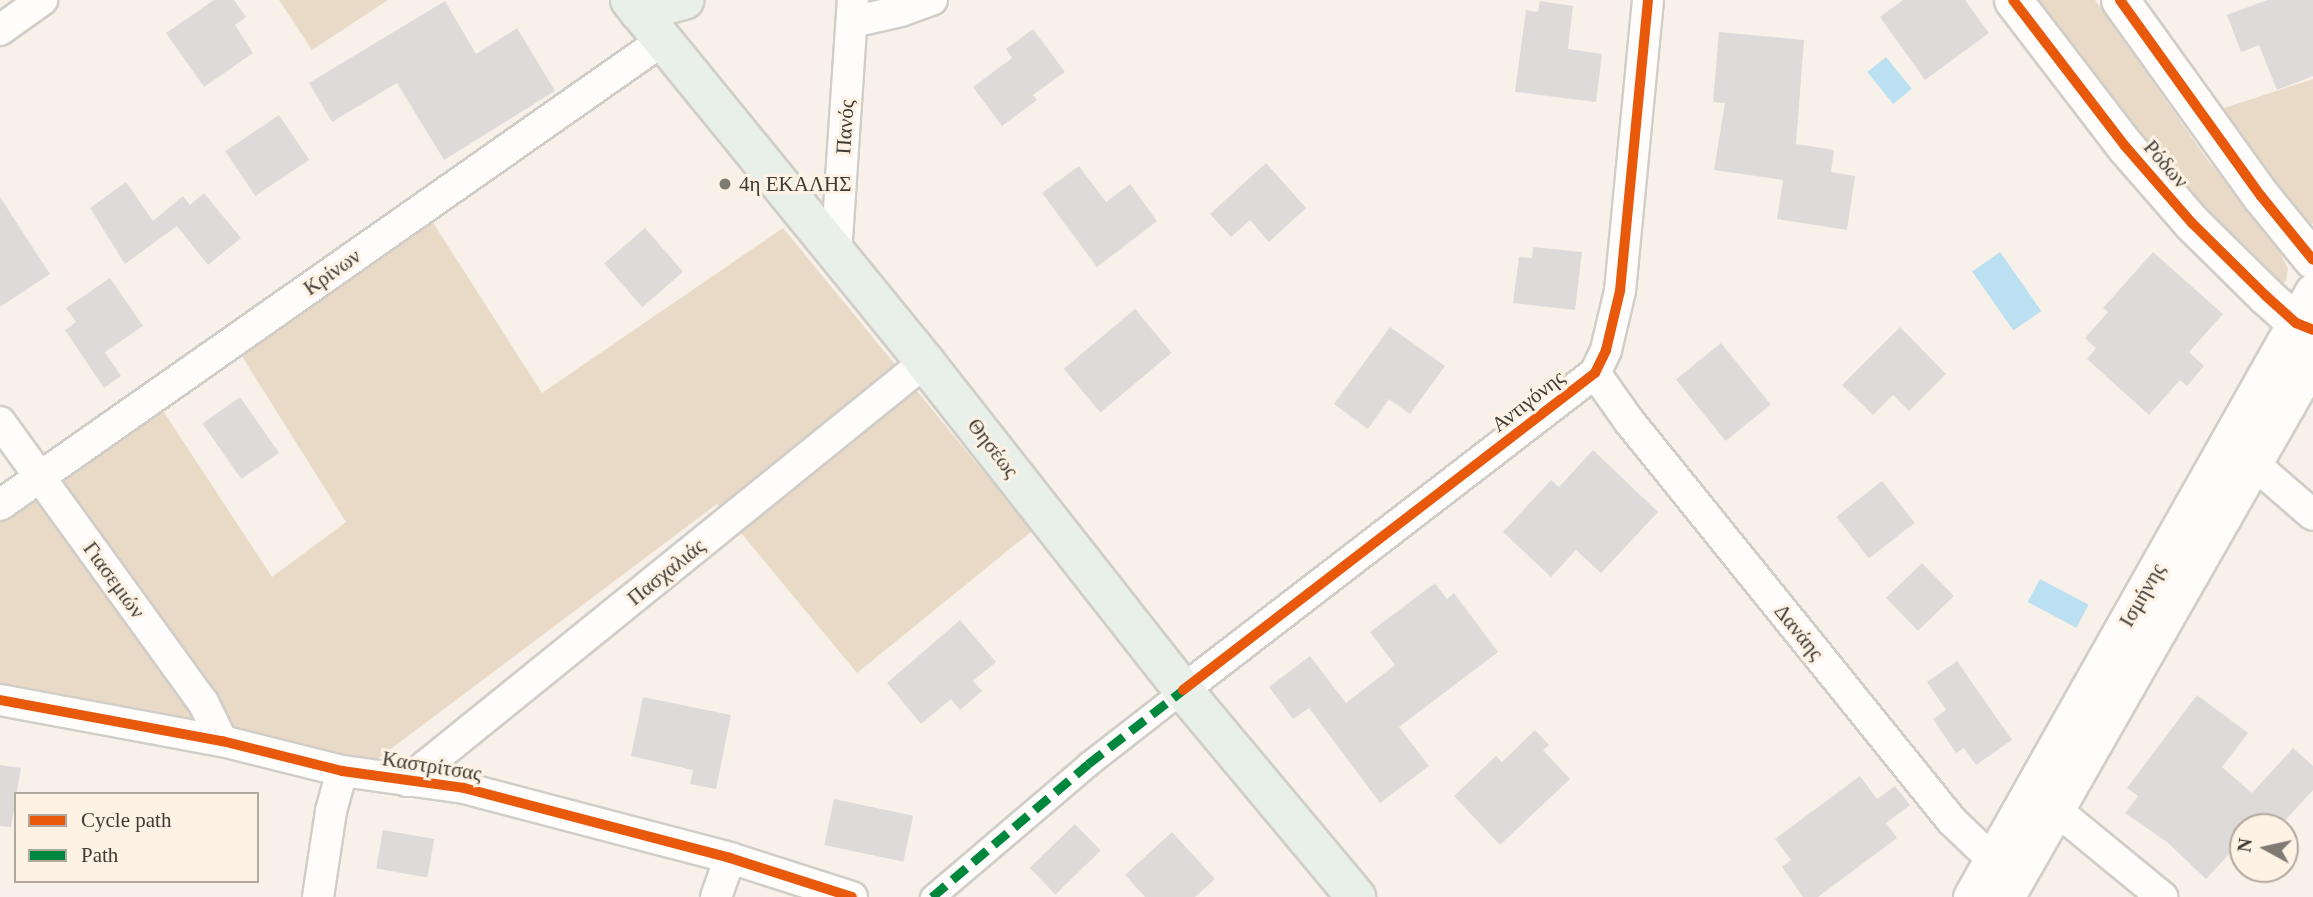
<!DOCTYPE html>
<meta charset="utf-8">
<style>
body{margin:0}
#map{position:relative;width:2313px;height:897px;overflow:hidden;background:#f7f1ea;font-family:"Times New Roman",serif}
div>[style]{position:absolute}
.green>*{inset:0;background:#e9dac8}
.water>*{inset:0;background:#bbe0f2;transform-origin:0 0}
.building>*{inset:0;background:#dfdada;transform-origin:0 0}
.roads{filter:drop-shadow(2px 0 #d1cdc7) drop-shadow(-2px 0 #d1cdc7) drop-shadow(0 2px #d1cdc7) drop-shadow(0 -2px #d1cdc7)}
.pedestrian>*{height:23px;margin:-11.5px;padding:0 11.5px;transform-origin:11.5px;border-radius:11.5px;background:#fefdfc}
.minor>*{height:30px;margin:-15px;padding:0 15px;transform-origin:15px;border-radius:15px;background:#fefdfc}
.tertiary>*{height:37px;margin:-18.5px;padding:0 18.5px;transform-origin:18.5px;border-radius:18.5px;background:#fefdfc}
.primary>*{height:38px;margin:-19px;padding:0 19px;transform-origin:19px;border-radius:19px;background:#e9f0ea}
.quiet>*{height:9px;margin-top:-4.5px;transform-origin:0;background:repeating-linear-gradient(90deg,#00873e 0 18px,transparent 0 27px)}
.cycleway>*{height:10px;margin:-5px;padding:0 5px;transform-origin:5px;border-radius:5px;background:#e8590c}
.dots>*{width:19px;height:19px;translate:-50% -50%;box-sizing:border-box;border:4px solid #fdf2e4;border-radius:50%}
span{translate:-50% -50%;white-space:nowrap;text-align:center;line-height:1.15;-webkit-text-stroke:6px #fdf2e4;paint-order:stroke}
.street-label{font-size:21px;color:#3e3a34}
.poi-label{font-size:21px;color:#3e3a34}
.left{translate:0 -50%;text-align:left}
.legend{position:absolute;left:14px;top:792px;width:245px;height:91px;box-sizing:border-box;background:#fdf2e4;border:2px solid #b1a89e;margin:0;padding:9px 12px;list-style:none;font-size:21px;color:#3e3a34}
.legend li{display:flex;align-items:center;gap:14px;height:35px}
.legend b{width:35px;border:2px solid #b1a89e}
.north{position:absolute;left:2229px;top:813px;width:70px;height:70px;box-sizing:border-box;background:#fdf2e4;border:2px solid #b1a89e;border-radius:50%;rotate:278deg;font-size:19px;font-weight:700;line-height:28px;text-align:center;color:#3e3a34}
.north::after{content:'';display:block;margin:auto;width:24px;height:32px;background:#7f7a74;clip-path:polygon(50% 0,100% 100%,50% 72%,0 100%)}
</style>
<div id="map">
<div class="green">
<i style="clip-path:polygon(279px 0,388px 0,312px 50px)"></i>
<i style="clip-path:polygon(2027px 0,2095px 0,2209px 162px,2273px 238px,2288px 269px,2286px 281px,2279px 287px,2231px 247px)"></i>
<i style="clip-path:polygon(2313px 79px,2313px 224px,2290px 219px,2212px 112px)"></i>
<i style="clip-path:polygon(430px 218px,542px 393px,783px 228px,1032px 531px,857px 673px,717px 504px,376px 760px,0 687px,0 517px,160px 406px,272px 577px,346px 522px,238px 350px)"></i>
</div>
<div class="water">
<i style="left:1886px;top:57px;width:41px;height:24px;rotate:51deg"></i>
<i style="left:2000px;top:252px;width:72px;height:34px;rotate:55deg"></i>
<i style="left:2040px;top:579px;width:55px;height:26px;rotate:28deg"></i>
</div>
<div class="building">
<i style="clip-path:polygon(214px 0,234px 0,246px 17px,235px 25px,253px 53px,204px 87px,166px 33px)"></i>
<i style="clip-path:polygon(1903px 0,1965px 0,1989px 33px,1925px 80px,1880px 17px)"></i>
<i style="clip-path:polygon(2267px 0,2313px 0,2313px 76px,2277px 90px,2259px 45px,2241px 52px,2227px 15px)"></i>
<i style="clip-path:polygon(445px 1px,476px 54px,517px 28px,555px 91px,444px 160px,397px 83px,332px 122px,309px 83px)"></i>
<i style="clip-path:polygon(1540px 1px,1573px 6px,1568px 49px,1602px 54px,1596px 102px,1515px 92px,1526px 10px,1538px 12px)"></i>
<i style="clip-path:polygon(1033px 29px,1065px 72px,1033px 95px,1037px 100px,1002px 126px,973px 87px,1012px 58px,1006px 49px)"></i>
<i style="clip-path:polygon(1719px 32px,1804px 40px,1796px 144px,1834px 150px,1831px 172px,1855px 176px,1847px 230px,1777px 219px,1783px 180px,1714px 170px,1725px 103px,1713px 102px)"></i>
<i style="left:279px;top:115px;width:54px;height:65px;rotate:56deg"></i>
<i style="clip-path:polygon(1266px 163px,1306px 208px,1269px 242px,1250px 220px,1231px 237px,1210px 214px)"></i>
<i style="clip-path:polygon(1079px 166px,1106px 202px,1130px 184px,1157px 221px,1097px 267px,1042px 193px)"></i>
<i style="clip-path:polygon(126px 182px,153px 221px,183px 196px,190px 205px,204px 193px,241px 238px,208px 265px,177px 226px,125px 264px,90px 208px)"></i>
<i style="clip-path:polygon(0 197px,50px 274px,0 307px)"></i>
<i style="left:645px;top:228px;width:58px;height:54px;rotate:49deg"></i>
<i style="clip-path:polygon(1533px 247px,1582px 252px,1575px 310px,1513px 303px,1519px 257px,1532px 258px)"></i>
<i style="clip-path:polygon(2153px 252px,2223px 314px,2189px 352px,2204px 366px,2187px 386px,2180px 380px,2149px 415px,2087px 359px,2096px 348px,2085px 338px,2108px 312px,2103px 308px)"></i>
<i style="clip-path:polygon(110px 278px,143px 326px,105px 352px,121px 376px,104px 388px,65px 330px,76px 322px,66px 308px)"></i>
<i style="left:1135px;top:309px;width:57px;height:93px;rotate:50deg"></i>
<i style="clip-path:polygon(1390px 327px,1445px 366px,1410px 414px,1389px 399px,1368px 429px,1334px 404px)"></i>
<i style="clip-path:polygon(1900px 327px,1946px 374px,1909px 411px,1893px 395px,1873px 415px,1842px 385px)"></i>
<i style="left:1721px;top:343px;width:79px;height:58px;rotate:51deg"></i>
<i style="left:240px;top:397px;width:68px;height:46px;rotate:55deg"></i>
<i style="clip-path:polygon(1593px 450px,1658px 512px,1601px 573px,1576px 550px,1551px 577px,1503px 532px,1551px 480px,1559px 487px)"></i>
<i style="left:1882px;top:481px;width:53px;height:58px;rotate:52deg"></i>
<i style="left:1922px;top:563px;width:46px;height:50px;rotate:46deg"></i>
<i style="clip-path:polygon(1435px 583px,1447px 599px,1454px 593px,1498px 652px,1399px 727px,1429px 766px,1380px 803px,1309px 708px,1293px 719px,1269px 687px,1310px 656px,1346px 703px,1395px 665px,1370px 632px)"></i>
<i style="clip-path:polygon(960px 620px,996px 662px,973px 681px,982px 691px,960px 710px,951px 699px,921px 724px,887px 683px)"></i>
<i style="clip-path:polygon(1957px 661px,2012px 740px,1976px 765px,1964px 748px,1956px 753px,1933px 719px,1946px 710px,1927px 682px)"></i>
<i style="clip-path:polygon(2197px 695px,2248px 733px,2222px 767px,2252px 793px,2293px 748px,2313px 766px,2313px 790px,2279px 827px,2243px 827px,2243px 839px,2206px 879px,2167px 842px,2125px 813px,2138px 796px,2127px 788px)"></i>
<i style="clip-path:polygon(643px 697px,731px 715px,716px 789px,690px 784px,693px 770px,631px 756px)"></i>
<i style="clip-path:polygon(1535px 730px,1549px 745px,1543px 750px,1570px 779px,1500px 845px,1454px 796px,1496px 756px,1502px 762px)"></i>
<i style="clip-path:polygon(0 765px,21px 768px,11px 827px,0 826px)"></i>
<i style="clip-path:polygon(1860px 776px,1877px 799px,1895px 786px,1910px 805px,1886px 823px,1897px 838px,1818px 897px,1803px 897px,1782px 867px,1791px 860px,1775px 839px)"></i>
<i style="left:834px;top:799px;width:81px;height:47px;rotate:12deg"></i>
<i style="left:1075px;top:824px;width:37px;height:63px;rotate:46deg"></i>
<i style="left:383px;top:830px;width:52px;height:39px;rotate:10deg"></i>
<i style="clip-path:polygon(1172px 832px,1215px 879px,1195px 897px,1145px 897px,1125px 875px)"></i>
</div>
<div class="roads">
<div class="pedestrian">
<i style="left:932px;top:897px;width:205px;rotate:-40.4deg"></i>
<i style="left:1088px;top:764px;width:120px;rotate:-37.9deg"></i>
</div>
<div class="minor">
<i style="left:852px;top:22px;width:50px;rotate:-12.7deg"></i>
<i style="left:901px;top:11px;width:33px;rotate:-20deg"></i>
<i style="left:0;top:30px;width:52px;rotate:-35.5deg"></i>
<i style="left:836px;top:254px;width:255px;rotate:-86.2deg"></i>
<i style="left:1595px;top:373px;width:59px;rotate:54.7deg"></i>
<i style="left:1629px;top:421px;width:514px;rotate:51.08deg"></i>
<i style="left:1952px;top:821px;width:57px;rotate:43.6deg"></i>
<i style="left:1993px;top:860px;width:22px;rotate:34deg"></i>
<i style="left:0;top:422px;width:346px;rotate:54.1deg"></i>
<i style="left:203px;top:702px;width:43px;rotate:64deg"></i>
<i style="left:2253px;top:463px;width:79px;rotate:40.9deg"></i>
<i style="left:0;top:505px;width:810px;rotate:-35.04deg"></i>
<i style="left:1183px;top:690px;width:520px;rotate:-37.58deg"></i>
<i style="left:1595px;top:373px;width:25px;rotate:-64deg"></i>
<i style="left:1606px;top:350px;width:61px;rotate:-76.7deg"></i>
<i style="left:1620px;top:291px;width:292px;rotate:-84.5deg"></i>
<i style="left:0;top:700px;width:226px;rotate:10.5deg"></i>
<i style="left:222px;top:741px;width:124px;rotate:14deg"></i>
<i style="left:342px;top:771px;width:123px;rotate:7.9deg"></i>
<i style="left:464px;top:788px;width:275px;rotate:14.7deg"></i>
<i style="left:730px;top:858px;width:128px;rotate:17.7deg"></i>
<i style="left:407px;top:781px;width:666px;rotate:-38.97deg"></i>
<i style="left:2038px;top:795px;width:161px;rotate:39.4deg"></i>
<i style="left:318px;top:897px;width:87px;rotate:-81.4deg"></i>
<i style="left:331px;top:811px;width:41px;rotate:-74.6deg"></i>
<i style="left:716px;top:897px;width:41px;rotate:-70.3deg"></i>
</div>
<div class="tertiary">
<i style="left:2013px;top:0;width:184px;rotate:52.5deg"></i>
<i style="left:2125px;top:146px;width:102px;rotate:49deg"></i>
<i style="left:2192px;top:223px;width:104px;rotate:44.6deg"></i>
<i style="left:2266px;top:296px;width:40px;rotate:42deg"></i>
<i style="left:2296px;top:323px;width:18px;rotate:22deg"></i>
<i style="left:2120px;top:0;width:241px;rotate:54.3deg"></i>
<i style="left:2261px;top:196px;width:82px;rotate:50.9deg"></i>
<i style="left:1972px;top:897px;width:694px;rotate:-60.55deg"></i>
<i style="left:2005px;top:897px;width:621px;rotate:-60.26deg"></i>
</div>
<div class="primary">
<i style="left:630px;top:0;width:467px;rotate:50.8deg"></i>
<i style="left:925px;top:362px;width:417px;rotate:51.8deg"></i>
<i style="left:1183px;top:690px;width:270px;rotate:50.1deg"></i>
<i style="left:639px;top:12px;width:47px;rotate:-14.9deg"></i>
</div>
</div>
<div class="quiet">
<i style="left:932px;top:897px;width:205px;rotate:-40.4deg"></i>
<i style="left:1088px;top:764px;width:120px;rotate:-37.9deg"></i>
</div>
<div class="cycleway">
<i style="left:2013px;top:0;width:184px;rotate:52.5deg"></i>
<i style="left:2125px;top:146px;width:102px;rotate:49deg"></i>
<i style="left:2192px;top:223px;width:104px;rotate:44.6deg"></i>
<i style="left:2266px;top:296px;width:40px;rotate:42deg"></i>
<i style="left:2296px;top:323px;width:18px;rotate:22deg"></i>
<i style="left:2120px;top:0;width:241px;rotate:54.3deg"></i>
<i style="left:2261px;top:196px;width:82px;rotate:50.9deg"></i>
<i style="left:1183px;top:690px;width:520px;rotate:-37.58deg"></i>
<i style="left:1595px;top:373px;width:25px;rotate:-64deg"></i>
<i style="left:1606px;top:350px;width:61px;rotate:-76.7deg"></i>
<i style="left:1620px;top:291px;width:292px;rotate:-84.5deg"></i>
<i style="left:0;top:700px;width:226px;rotate:10.5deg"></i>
<i style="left:222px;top:741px;width:124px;rotate:14deg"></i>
<i style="left:342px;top:771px;width:123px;rotate:7.9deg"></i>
<i style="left:464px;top:788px;width:275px;rotate:14.7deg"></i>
<i style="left:730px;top:858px;width:128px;rotate:17.7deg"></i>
</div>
<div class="dots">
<i style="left:725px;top:184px;background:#7f7a74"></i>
</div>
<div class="street-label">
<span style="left:845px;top:127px;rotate:-86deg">Πανός</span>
<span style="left:2166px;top:164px;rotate:49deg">Ρόδων</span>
<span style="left:332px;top:272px;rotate:-35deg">Κρίνων</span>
<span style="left:1528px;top:401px;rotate:-38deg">Αντιγόνης</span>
<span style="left:993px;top:448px;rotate:52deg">Θησέως</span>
<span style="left:666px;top:572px;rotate:-39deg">Πασχαλιάς</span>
<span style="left:114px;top:580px;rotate:54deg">Γιασεμιών</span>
<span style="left:2142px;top:595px;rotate:-60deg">Ισμήνης</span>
<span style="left:1799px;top:632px;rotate:51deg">Δανάης</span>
<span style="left:432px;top:766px;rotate:9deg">Καστρίτσας</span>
</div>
<div class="poi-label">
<span class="left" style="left:739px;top:184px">4η ΕΚΑΛΗΣ</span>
</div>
<ul class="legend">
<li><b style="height:9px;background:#e8590c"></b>Cycle path</li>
<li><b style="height:9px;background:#00873e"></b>Path</li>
</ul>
<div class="north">N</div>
</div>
